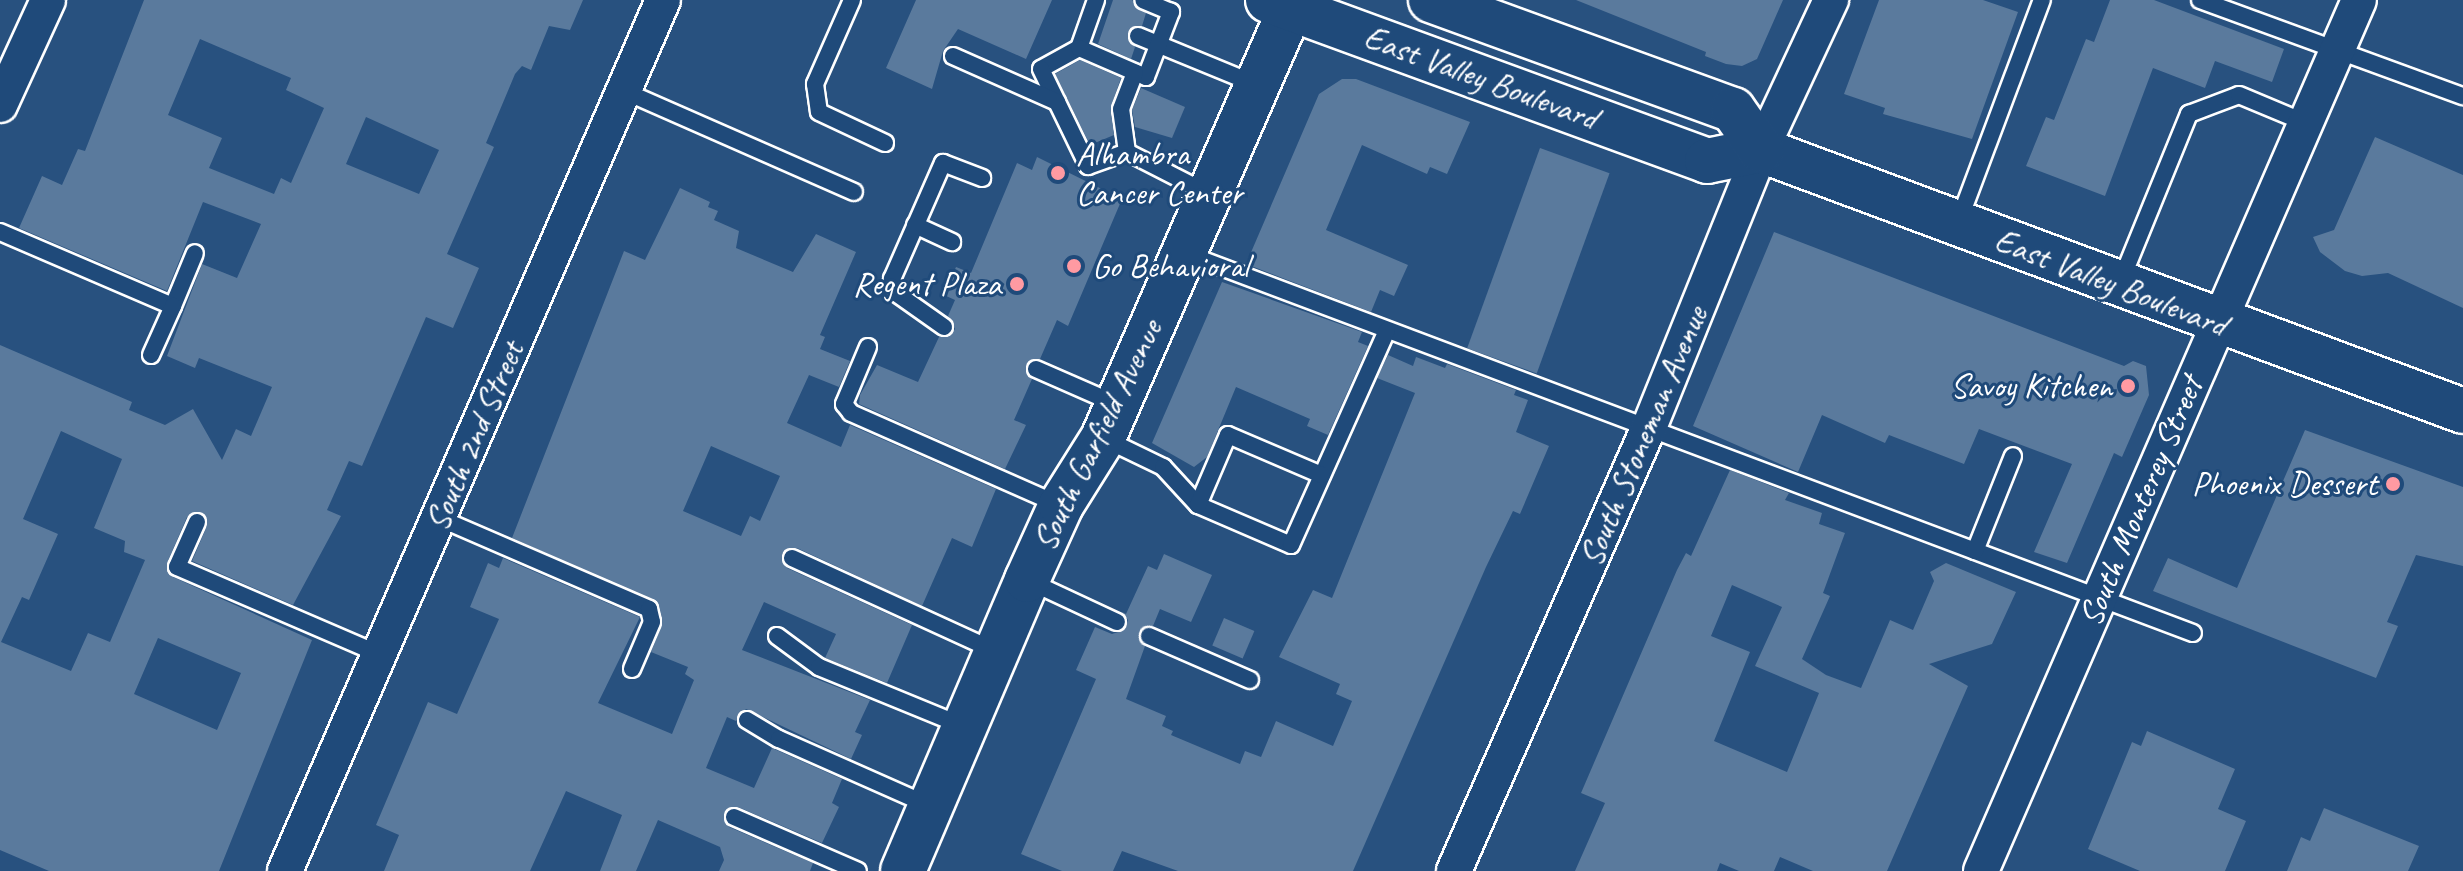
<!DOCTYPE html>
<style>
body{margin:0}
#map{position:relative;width:2463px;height:871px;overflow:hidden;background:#28517f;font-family:Caveat,sans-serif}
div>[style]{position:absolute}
.building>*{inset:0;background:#5a7a9d;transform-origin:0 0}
.roads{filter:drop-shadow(2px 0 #fff) drop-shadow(-2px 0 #fff) drop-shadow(0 2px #fff) drop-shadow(0 -2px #fff)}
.service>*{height:16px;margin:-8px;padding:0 8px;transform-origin:8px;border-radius:8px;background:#1f4a7a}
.minor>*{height:34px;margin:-17px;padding:0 17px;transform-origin:17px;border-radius:17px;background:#1f4a7a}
.secondary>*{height:44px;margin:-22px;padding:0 22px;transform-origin:22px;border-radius:22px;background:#1f4a7a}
.primary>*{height:44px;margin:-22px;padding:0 22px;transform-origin:22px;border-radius:22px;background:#1f4a7a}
.dots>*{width:22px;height:22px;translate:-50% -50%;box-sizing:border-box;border:4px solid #1f4a7a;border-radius:50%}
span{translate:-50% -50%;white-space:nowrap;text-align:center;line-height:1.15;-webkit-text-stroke:6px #1f4a7a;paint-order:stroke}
.street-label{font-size:34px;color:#fff}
.poi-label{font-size:34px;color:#fff}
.left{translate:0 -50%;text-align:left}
.right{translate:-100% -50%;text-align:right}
</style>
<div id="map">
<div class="building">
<i style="clip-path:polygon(evenodd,144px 0,583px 0,570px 30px,549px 26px,531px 70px,522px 66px,515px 74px,486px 143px,494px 147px,447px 254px,479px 268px,453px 328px,426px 317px,362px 466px,349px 461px,327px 510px,341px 516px,293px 605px,192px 561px,207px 526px,201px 512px,187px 517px,167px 563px,173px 577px,312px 640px,219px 871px,49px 871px,0 850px,0 345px,132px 402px,129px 410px,165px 425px,193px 409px,222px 460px,236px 429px,251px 436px,272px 387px,199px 358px,195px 368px,167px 356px,202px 264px,237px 278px,261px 224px,203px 202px,167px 291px,19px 228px,42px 176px,62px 185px,78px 149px,85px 151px,144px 0,200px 39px,291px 78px,286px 90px,324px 108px,291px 183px,281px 178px,274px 194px,209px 168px,222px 138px,168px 115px,200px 39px,144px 0,366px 117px,439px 150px,419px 194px,346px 164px,366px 117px,144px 0,61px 431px,122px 459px,94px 528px,125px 541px,124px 552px,145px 560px,110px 642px,88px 633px,71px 671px,1px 642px,22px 597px,29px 600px,58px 534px,23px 519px,61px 431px,144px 0,158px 638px,241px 673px,217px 730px,134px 694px,158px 638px)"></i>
<i style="clip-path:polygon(916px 0,1052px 0,1026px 59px,958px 29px,943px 51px,932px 89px,886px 68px)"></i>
<i style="clip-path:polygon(1113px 0,1132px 0,1146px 13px,1142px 26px,1128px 33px,1135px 47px,1131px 59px,1098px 44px)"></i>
<i style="clip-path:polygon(1576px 0,1783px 0,1757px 59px,1742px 66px,1726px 64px,1705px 56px,1706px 52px)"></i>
<i style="clip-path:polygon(1879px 0,1983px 0,2018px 12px,1972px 139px,1883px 114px,1885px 108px,1844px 94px)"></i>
<i style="clip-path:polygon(2110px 0,2154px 0,2284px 49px,2272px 82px,2215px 61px,2205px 88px,2153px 68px,2105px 196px,2026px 166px,2046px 117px,2054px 120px,2086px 39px,2094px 42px)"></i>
<i style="clip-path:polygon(1080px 60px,1121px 78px,1111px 106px,1114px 135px,1090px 145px,1055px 74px)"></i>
<i style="clip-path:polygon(1342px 79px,1356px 79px,1470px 122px,1447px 174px,1430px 167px,1427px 174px,1362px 145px,1326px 230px,1408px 265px,1394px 296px,1380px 290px,1371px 312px,1246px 264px,1319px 94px)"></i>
<i style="clip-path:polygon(1141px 88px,1185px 107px,1172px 138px,1135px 127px,1132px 110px)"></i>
<i style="clip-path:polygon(2375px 137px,2463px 175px,2463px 308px,2388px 273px,2362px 276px,2345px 271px,2320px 252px,2313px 237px,2334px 230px)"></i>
<i style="left:1540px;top:148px;width:74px;height:213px;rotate:20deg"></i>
<i style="clip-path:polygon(1037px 157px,1122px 199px,1068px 326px,1057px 320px,1040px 359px,1026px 365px,1032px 379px,1014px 420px,1026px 425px,1005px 469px,859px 404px,860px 395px,877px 365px,918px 382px,939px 337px,949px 337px,955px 329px,948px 316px,955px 300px,944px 295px,956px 267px,971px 273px,1017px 163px,1032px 170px)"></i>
<i style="clip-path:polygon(evenodd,680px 188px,710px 202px,708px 207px,718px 211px,714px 220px,739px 231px,736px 248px,793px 272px,816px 234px,856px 252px,820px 335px,825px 337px,820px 349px,850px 361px,839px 387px,809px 375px,787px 423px,841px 447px,850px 425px,996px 489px,972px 547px,952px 538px,922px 606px,797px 548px,782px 553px,787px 568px,912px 625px,887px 683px,825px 658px,836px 634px,764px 602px,742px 650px,870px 700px,855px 732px,862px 735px,851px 759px,746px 709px,736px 721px,727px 717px,706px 768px,754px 788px,772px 748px,842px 779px,832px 803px,839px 807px,822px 843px,738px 807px,724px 813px,729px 827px,813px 863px,810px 871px,719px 871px,724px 860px,720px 847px,658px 820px,636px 871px,600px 871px,622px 815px,566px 791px,530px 871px,384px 871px,399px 835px,376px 825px,428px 702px,457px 714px,499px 619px,470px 607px,488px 563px,499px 568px,503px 558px,640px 617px,598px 703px,672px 734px,694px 680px,685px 674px,688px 667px,651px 652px,662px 625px,658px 603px,512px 538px,624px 251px,645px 260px,680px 188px,711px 446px,780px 476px,760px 521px,750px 516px,741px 536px,683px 511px,711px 446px)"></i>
<i style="clip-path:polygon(1774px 232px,2124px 366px,2133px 361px,2146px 366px,2149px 395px,2122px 457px,2114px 453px,2067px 563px,2034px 552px,2072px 464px,1979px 429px,1964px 464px,1889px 435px,1885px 443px,1822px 415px,1798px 472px,1693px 426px)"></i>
<i style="clip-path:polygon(1222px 282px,1362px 332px,1358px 342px,1368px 346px,1328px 435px,1307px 426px,1310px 419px,1236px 387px,1207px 457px,1194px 467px,1152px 443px)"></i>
<i style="clip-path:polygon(1388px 355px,1413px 366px,1416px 357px,1445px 368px,1447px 364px,1516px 390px,1514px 395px,1528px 400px,1516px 432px,1549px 446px,1520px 514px,1513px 511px,1486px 567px,1353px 871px,1178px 871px,1122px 851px,1113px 871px,1062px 871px,1021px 854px,1096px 679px,1076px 670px,1095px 627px,1112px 634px,1124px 630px,1128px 620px,1122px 612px,1126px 614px,1148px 566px,1157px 570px,1164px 554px,1212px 575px,1191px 622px,1160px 609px,1153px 626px,1139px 631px,1145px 646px,1126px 699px,1166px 716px,1162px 726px,1173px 731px,1171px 735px,1240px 764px,1245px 751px,1261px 757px,1276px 721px,1333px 746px,1352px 701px,1336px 694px,1340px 684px,1279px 657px,1313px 590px,1332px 598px,1415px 393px,1377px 378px)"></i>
<i style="clip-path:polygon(2305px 430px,2463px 487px,2463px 566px,2416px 555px,2387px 622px,2398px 626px,2376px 678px,2153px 591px,2168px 558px,2237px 588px)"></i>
<i style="clip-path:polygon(evenodd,1730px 470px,1789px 493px,1785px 500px,1822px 513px,1819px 524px,1845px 533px,1823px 593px,1830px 596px,1802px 659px,1826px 675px,1861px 688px,1890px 620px,1913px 630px,1934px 581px,1930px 572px,1946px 563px,2016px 592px,1992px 644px,1929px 664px,1968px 686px,1887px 871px,1813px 871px,1780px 857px,1774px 871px,1739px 871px,1720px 863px,1717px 871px,1575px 871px,1605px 803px,1581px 793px,1677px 570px,1686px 553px,1691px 556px,1730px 470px,1732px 585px,1782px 607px,1755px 666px,1819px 693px,1787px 772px,1714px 741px,1750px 652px,1711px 636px,1732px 585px)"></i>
<i style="left:1224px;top:618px;width:33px;height:30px;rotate:23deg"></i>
<i style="clip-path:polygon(2147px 731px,2235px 769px,2218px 809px,2246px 821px,2225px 871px,2140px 871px,2088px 849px,2132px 742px,2141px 746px)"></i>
<i style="clip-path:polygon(2324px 808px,2419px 846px,2408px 871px,2287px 871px,2301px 837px,2310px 841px)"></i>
</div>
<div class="roads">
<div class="service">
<i style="left:852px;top:0;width:92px;rotate:113.8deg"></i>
<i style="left:815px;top:84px;width:28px;rotate:82deg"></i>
<i style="left:819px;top:112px;width:73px;rotate:25.2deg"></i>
<i style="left:1096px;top:0;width:51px;rotate:109.5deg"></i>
<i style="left:1079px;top:48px;width:43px;rotate:151.1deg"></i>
<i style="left:1041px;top:69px;width:108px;rotate:64.1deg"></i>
<i style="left:1088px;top:166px;width:41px;rotate:-19.7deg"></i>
<i style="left:1127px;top:152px;width:90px;rotate:27.1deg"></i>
<i style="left:2200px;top:0;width:280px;rotate:20.1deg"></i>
<i style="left:1138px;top:36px;width:126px;rotate:22.3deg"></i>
<i style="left:1079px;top:48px;width:73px;rotate:23.4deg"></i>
<i style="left:1146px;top:77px;width:70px;rotate:-69deg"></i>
<i style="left:1171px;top:12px;width:30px;rotate:-157deg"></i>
<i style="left:953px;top:56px;width:114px;rotate:23.9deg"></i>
<i style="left:624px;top:91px;width:251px;rotate:23.7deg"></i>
<i style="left:1127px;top:152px;width:43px;rotate:-97.9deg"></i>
<i style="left:1121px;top:109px;width:39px;rotate:-69deg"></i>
<i style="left:1958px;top:223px;width:238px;rotate:-69.4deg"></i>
<i style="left:915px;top:225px;width:41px;rotate:24.7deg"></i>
<i style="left:0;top:232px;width:188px;rotate:23.2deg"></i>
<i style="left:173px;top:306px;width:57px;rotate:-67.5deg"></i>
<i style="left:1184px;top:253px;width:1078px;rotate:20.64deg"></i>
<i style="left:2120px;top:283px;width:183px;rotate:-67.8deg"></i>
<i style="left:2189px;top:114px;width:53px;rotate:-20.8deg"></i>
<i style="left:2239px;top:95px;width:73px;rotate:22.7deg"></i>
<i style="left:944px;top:327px;width:59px;rotate:-144.7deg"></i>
<i style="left:896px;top:293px;width:15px;rotate:-106deg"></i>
<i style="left:892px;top:279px;width:127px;rotate:-66.3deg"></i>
<i style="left:943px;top:163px;width:42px;rotate:21deg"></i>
<i style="left:868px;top:347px;width:62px;rotate:112.8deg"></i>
<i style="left:844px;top:404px;width:11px;rotate:52deg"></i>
<i style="left:851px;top:413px;width:228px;rotate:23.8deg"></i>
<i style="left:151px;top:355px;width:54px;rotate:-65.8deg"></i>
<i style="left:1036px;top:369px;width:87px;rotate:23.6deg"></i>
<i style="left:1103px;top:438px;width:67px;rotate:25.8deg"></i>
<i style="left:1163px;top:467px;width:52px;rotate:47.4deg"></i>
<i style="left:1198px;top:505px;width:101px;rotate:23.3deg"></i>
<i style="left:1291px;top:545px;width:235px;rotate:-65.9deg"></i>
<i style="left:1198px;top:505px;width:76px;rotate:-66.8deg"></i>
<i style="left:1228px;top:435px;width:102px;rotate:23.1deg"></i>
<i style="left:439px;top:518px;width:229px;rotate:23.4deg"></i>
<i style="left:649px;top:609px;width:13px;rotate:77deg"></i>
<i style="left:652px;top:622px;width:51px;rotate:113.1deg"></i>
<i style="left:197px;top:522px;width:49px;rotate:114deg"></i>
<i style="left:177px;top:567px;width:220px;rotate:23.3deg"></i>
<i style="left:1975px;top:551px;width:102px;rotate:-68.2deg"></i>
<i style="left:792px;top:558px;width:226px;rotate:24.6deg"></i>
<i style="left:1029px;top:581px;width:97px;rotate:25deg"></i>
<i style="left:777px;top:636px;width:52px;rotate:36.4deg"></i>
<i style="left:819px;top:667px;width:156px;rotate:22.3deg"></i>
<i style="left:1149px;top:636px;width:110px;rotate:23.5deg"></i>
<i style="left:747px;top:720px;width:37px;rotate:31deg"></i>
<i style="left:779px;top:739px;width:163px;rotate:23.9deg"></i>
<i style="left:734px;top:817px;width:135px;rotate:23.5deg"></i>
</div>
<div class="minor">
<i style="left:0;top:105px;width:115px;rotate:-65.4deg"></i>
<i style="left:285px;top:871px;width:949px;rotate:-66.54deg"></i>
<i style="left:1454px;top:871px;width:482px;rotate:-66.3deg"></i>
<i style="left:1648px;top:430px;width:302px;rotate:-68deg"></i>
<i style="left:1761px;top:150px;width:166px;rotate:-65deg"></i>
<i style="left:1981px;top:871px;width:949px;rotate:-66.54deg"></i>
</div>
<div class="secondary">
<i style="left:903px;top:871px;width:316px;rotate:-66.9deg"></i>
<i style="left:1027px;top:580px;width:82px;rotate:-65.6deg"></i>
<i style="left:1061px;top:505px;width:79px;rotate:-57.9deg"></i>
<i style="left:1103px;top:438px;width:478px;rotate:-66.4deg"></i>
</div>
<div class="primary">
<i style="left:1268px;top:0;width:468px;rotate:20.1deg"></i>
<i style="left:1707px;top:161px;width:55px;rotate:-11.5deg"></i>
<i style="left:1761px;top:150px;width:749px;rotate:20.39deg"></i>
<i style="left:1431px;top:0;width:321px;rotate:20deg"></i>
<i style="left:1733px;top:110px;width:49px;rotate:55deg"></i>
</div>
</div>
<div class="dots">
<i style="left:1058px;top:173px;background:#ff9aa2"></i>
<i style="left:1074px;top:266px;background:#ff9aa2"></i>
<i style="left:1017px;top:284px;background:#ff9aa2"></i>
<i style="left:2128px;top:386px;background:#ff9aa2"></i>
<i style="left:2393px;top:484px;background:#ff9aa2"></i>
</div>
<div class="street-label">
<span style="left:1481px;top:77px;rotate:20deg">East Valley Boulevard</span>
<span style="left:2111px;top:282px;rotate:21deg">East Valley Boulevard</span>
<span style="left:1097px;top:435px;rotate:-64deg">South Garfield Avenue</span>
<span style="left:474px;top:436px;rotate:-67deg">South 2nd Street</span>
<span style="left:1643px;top:436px;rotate:-67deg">South Stoneman Avenue</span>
<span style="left:2140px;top:501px;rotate:-67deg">South Monterey Street</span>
</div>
<div class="poi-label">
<span class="left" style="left:1076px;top:173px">Alhambra<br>Cancer Center</span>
<span class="left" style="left:1092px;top:266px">Go Behavioral</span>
<span class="right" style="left:1001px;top:284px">Regent Plaza</span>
<span class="right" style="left:2112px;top:386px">Savoy Kitchen</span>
<span class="right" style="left:2377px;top:484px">Phoenix Dessert</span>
</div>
</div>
